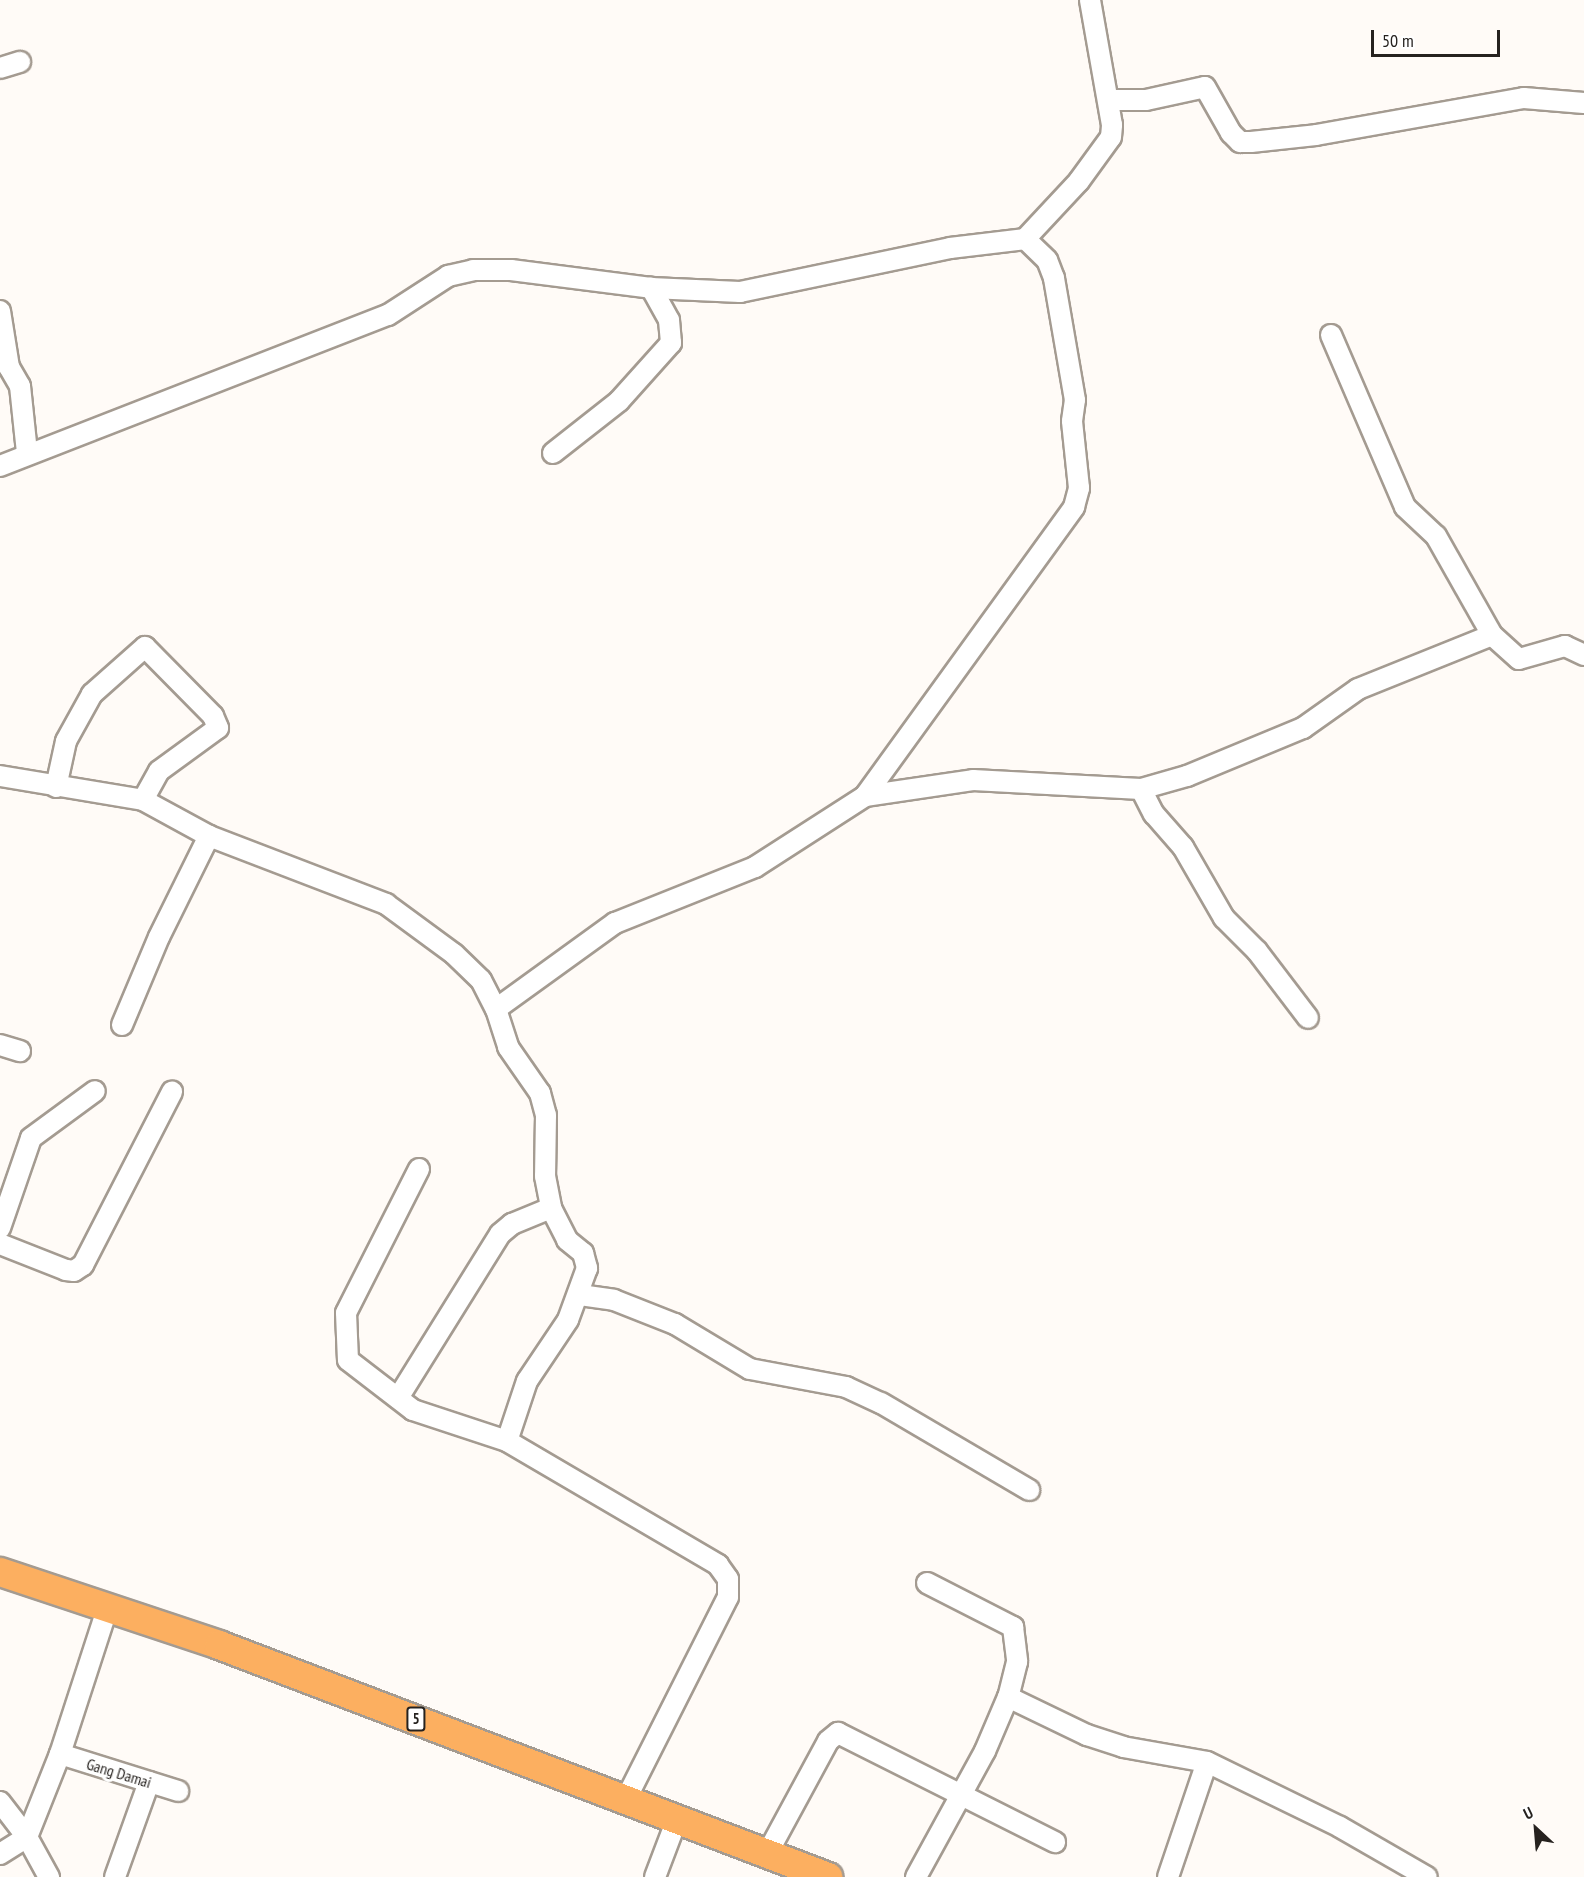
<!DOCTYPE html>
<style>
body{margin:0}
#map{position:relative;width:1584px;height:1877px;overflow:hidden;background:#fffbf7;font-family:"PT Sans Narrow",sans-serif}
div>[style]{position:absolute}
.roads{filter:drop-shadow(2px 0 #a49b91) drop-shadow(-2px 0 #a49b91) drop-shadow(0 2px #a49b91) drop-shadow(0 -2px #a49b91)}
.minor>*{height:20px;margin:-10px;padding:0 10px;transform-origin:10px;border-radius:10px;background:#fff}
.highway>*{height:28px;margin:-14px;padding:0 14px;transform-origin:14px;border-radius:14px;background:#fcaf60}
span{translate:-50% -50%;white-space:nowrap;text-align:center;line-height:1.15;-webkit-text-stroke:6px #fff;paint-order:stroke}
.shield-label span{padding:2px 4px;background:#fff;border:2px solid;border-radius:4px;-webkit-text-stroke-width:0}
.shield-label{font-size:15px;color:#26221f;font-weight:700}
.street-label{font-size:16px;color:#26221f}
.north{position:absolute;left:1506px;top:1799px;width:60px;height:60px;-webkit-text-stroke:4px #fff;paint-order:stroke;rotate:334deg;font-size:16px;font-weight:700;line-height:24px;text-align:center;color:#26221f}
.north::after{content:'';display:block;margin:auto;width:21px;height:27px;background:#26221f;clip-path:polygon(50% 0,100% 100%,50% 72%,0 100%)}
.scale{position:absolute;left:1371px;top:30px;width:129px;height:27px;box-sizing:border-box;border:3px solid #26221f;border-top:0;padding-left:8px;font-size:18px;line-height:21px;white-space:nowrap;color:#26221f;-webkit-text-stroke:4px #fff;paint-order:stroke}
</style>
<div id="map">
<div class="roads">
<div class="minor">
<i style="left:0;top:68px;width:21px;rotate:-17deg"></i>
<i style="left:1108px;top:100px;width:38px"></i>
<i style="left:1146px;top:100px;width:60px;rotate:-12.4deg"></i>
<i style="left:1205px;top:87px;width:53px;rotate:60.5deg"></i>
<i style="left:1231px;top:133px;width:13px;rotate:45deg"></i>
<i style="left:1240px;top:142px;width:11px"></i>
<i style="left:1251px;top:142px;width:65px;rotate:-6.1deg"></i>
<i style="left:1316px;top:135px;width:211px;rotate:-10.1deg"></i>
<i style="left:1524px;top:98px;width:60px;rotate:4.8deg"></i>
<i style="left:0;top:311px;width:57px;rotate:80.9deg"></i>
<i style="left:9px;top:367px;width:22px;rotate:60deg"></i>
<i style="left:20px;top:386px;width:67px;rotate:84deg"></i>
<i style="left:1331px;top:335px;width:187px;rotate:66.7deg"></i>
<i style="left:1405px;top:507px;width:42px;rotate:43.1deg"></i>
<i style="left:1436px;top:536px;width:114px;rotate:60.5deg"></i>
<i style="left:553px;top:453px;width:84px;rotate:-38.2deg"></i>
<i style="left:619px;top:401px;width:78px;rotate:-48.1deg"></i>
<i style="left:671px;top:343px;width:23px;rotate:-95deg"></i>
<i style="left:669px;top:320px;width:37px;rotate:-119deg"></i>
<i style="left:0;top:466px;width:416px;rotate:-21.3deg"></i>
<i style="left:388px;top:315px;width:72px;rotate:-33deg"></i>
<i style="left:448px;top:276px;width:26px;rotate:-13deg"></i>
<i style="left:473px;top:270px;width:38px"></i>
<i style="left:511px;top:270px;width:141px;rotate:7.3deg"></i>
<i style="left:651px;top:288px;width:89px;rotate:2.6deg"></i>
<i style="left:740px;top:292px;width:215px;rotate:-11.8deg"></i>
<i style="left:950px;top:248px;width:76px;rotate:-6.8deg"></i>
<i style="left:1025px;top:239px;width:79px;rotate:-47deg"></i>
<i style="left:1079px;top:181px;width:54px;rotate:-54deg"></i>
<i style="left:1111px;top:137px;width:12px;rotate:-85deg"></i>
<i style="left:1112px;top:125px;width:127px;rotate:-100deg"></i>
<i style="left:0;top:776px;width:145px;rotate:9.5deg"></i>
<i style="left:143px;top:800px;width:75px;rotate:28.6deg"></i>
<i style="left:209px;top:836px;width:190px;rotate:21deg"></i>
<i style="left:386px;top:904px;width:84px;rotate:36.3deg"></i>
<i style="left:454px;top:954px;width:37px;rotate:44deg"></i>
<i style="left:481px;top:980px;width:33px;rotate:63deg"></i>
<i style="left:496px;top:1009px;width:40px;rotate:72deg"></i>
<i style="left:508px;top:1047px;width:56px;rotate:55.2deg"></i>
<i style="left:540px;top:1093px;width:23px;rotate:75deg"></i>
<i style="left:546px;top:1115px;width:61px;rotate:90.9deg"></i>
<i style="left:545px;top:1176px;width:33px;rotate:79deg"></i>
<i style="left:551px;top:1208px;width:36px;rotate:63deg"></i>
<i style="left:567px;top:1240px;width:21px;rotate:39deg"></i>
<i style="left:583px;top:1253px;width:16px;rotate:75deg"></i>
<i style="left:587px;top:1268px;width:55px;rotate:110.1deg"></i>
<i style="left:568px;top:1320px;width:73px;rotate:123.9deg"></i>
<i style="left:527px;top:1381px;width:63px;rotate:108.4deg"></i>
<i style="left:56px;top:787px;width:47px;rotate:-77.7deg"></i>
<i style="left:66px;top:741px;width:54px;rotate:-61deg"></i>
<i style="left:92px;top:694px;width:71px;rotate:-41.6deg"></i>
<i style="left:145px;top:647px;width:97px;rotate:45.4deg"></i>
<i style="left:213px;top:716px;width:13px;rotate:67deg"></i>
<i style="left:218px;top:728px;width:73px;rotate:143.9deg"></i>
<i style="left:159px;top:771px;width:33px;rotate:119deg"></i>
<i style="left:1141px;top:789px;width:28px;rotate:63deg"></i>
<i style="left:1154px;top:814px;width:44px;rotate:48.7deg"></i>
<i style="left:1183px;top:847px;width:82px;rotate:60deg"></i>
<i style="left:1224px;top:918px;width:47px;rotate:45deg"></i>
<i style="left:1257px;top:951px;width:84px;rotate:52.7deg"></i>
<i style="left:865px;top:796px;width:357px;rotate:-54.1deg"></i>
<i style="left:1074px;top:507px;width:20px;rotate:-75deg"></i>
<i style="left:1079px;top:488px;width:67px;rotate:-96deg"></i>
<i style="left:1072px;top:421px;width:21px;rotate:-82deg"></i>
<i style="left:1075px;top:400px;width:124px;rotate:-99.8deg"></i>
<i style="left:1054px;top:278px;width:19px;rotate:-111deg"></i>
<i style="left:1047px;top:260px;width:30px;rotate:-136deg"></i>
<i style="left:496px;top:1009px;width:147px;rotate:-35.9deg"></i>
<i style="left:615px;top:923px;width:151px;rotate:-21.8deg"></i>
<i style="left:755px;top:867px;width:131px;rotate:-32.8deg"></i>
<i style="left:865px;top:796px;width:109px;rotate:-8.4deg"></i>
<i style="left:973px;top:780px;width:168px;rotate:3.1deg"></i>
<i style="left:1141px;top:789px;width:48px;rotate:-15.8deg"></i>
<i style="left:1187px;top:776px;width:126px;rotate:-22.5deg"></i>
<i style="left:1303px;top:728px;width:67px;rotate:-35.3deg"></i>
<i style="left:1358px;top:689px;width:144px;rotate:-21.9deg"></i>
<i style="left:1492px;top:635px;width:36px;rotate:42deg"></i>
<i style="left:1519px;top:659px;width:48px;rotate:-15.8deg"></i>
<i style="left:1565px;top:646px;width:21px;rotate:25deg"></i>
<i style="left:122px;top:1025px;width:95px;rotate:-67.2deg"></i>
<i style="left:159px;top:937px;width:113px;rotate:-63.7deg"></i>
<i style="left:0;top:1045px;width:21px;rotate:17deg"></i>
<i style="left:419px;top:1169px;width:161px;rotate:116.9deg"></i>
<i style="left:346px;top:1313px;width:47px;rotate:87.6deg"></i>
<i style="left:348px;top:1360px;width:82px;rotate:37.6deg"></i>
<i style="left:413px;top:1410px;width:99px;rotate:18.3deg"></i>
<i style="left:507px;top:1441px;width:245px;rotate:30.4deg"></i>
<i style="left:718px;top:1565px;width:17px;rotate:54deg"></i>
<i style="left:728px;top:1579px;width:18px;rotate:90deg"></i>
<i style="left:728px;top:1597px;width:229px;rotate:116.8deg"></i>
<i style="left:0;top:1228px;width:95px;rotate:-71deg"></i>
<i style="left:31px;top:1138px;width:79px;rotate:-36.3deg"></i>
<i style="left:0;top:1244px;width:71px;rotate:21.5deg"></i>
<i style="left:66px;top:1270px;width:8px;rotate:7deg"></i>
<i style="left:74px;top:1271px;width:11px;rotate:-34deg"></i>
<i style="left:83px;top:1265px;width:195px;rotate:-62.8deg"></i>
<i style="left:580px;top:1295px;width:34px;rotate:8deg"></i>
<i style="left:614px;top:1300px;width:66px;rotate:21.5deg"></i>
<i style="left:675px;top:1324px;width:87px;rotate:31deg"></i>
<i style="left:750px;top:1369px;width:98px;rotate:10.6deg"></i>
<i style="left:846px;top:1387px;width:38px;rotate:25deg"></i>
<i style="left:881px;top:1403px;width:172px;rotate:30.4deg"></i>
<i style="left:398px;top:1398px;width:193px;rotate:-58.1deg"></i>
<i style="left:500px;top:1234px;width:16px;rotate:-40deg"></i>
<i style="left:512px;top:1224px;width:42px;rotate:-22.3deg"></i>
<i style="left:927px;top:1583px;width:97px;rotate:27.1deg"></i>
<i style="left:1013px;top:1627px;width:35px;rotate:83deg"></i>
<i style="left:1017px;top:1662px;width:36px;rotate:104deg"></i>
<i style="left:60px;top:1754px;width:124px;rotate:17.4deg"></i>
<i style="left:0;top:1802px;width:44px;rotate:52.4deg"></i>
<i style="left:27px;top:1837px;width:46px;rotate:61.2deg"></i>
<i style="left:0;top:1854px;width:32px;rotate:-32deg"></i>
<i style="left:27px;top:1837px;width:89px;rotate:-68.3deg"></i>
<i style="left:60px;top:1754px;width:156px;rotate:-72deg"></i>
<i style="left:767px;top:1854px;width:128px;rotate:-61.6deg"></i>
<i style="left:828px;top:1741px;width:13px;rotate:-39deg"></i>
<i style="left:838px;top:1733px;width:243px;rotate:26.7deg"></i>
<i style="left:115px;top:1877px;width:101px;rotate:-70.3deg"></i>
<i style="left:655px;top:1877px;width:62px;rotate:-69.2deg"></i>
<i style="left:916px;top:1877px;width:144px;rotate:-61.3deg"></i>
<i style="left:985px;top:1751px;width:59px;rotate:-66.9deg"></i>
<i style="left:1008px;top:1697px;width:88px;rotate:25.7deg"></i>
<i style="left:1087px;top:1735px;width:38px;rotate:18deg"></i>
<i style="left:1123px;top:1747px;width:85px;rotate:10.1deg"></i>
<i style="left:1207px;top:1762px;width:148px;rotate:26deg"></i>
<i style="left:1340px;top:1827px;width:100px;rotate:29.9deg"></i>
<i style="left:1168px;top:1877px;width:121px;rotate:-71.3deg"></i>
</div>
<div class="highway">
<i style="left:0;top:1572px;width:231px;rotate:18.4deg"></i>
<i style="left:219px;top:1645px;width:652px;rotate:20.85deg"></i>
</div>
</div>
<div class="shield-label">
<span style="left:416px;top:1719px">5</span>
</div>
<div class="street-label">
<span style="left:119px;top:1773px;rotate:17deg">Gang Damai</span>
</div>
<div class="north">U</div>
<div class="scale">50 m</div>
</div>
